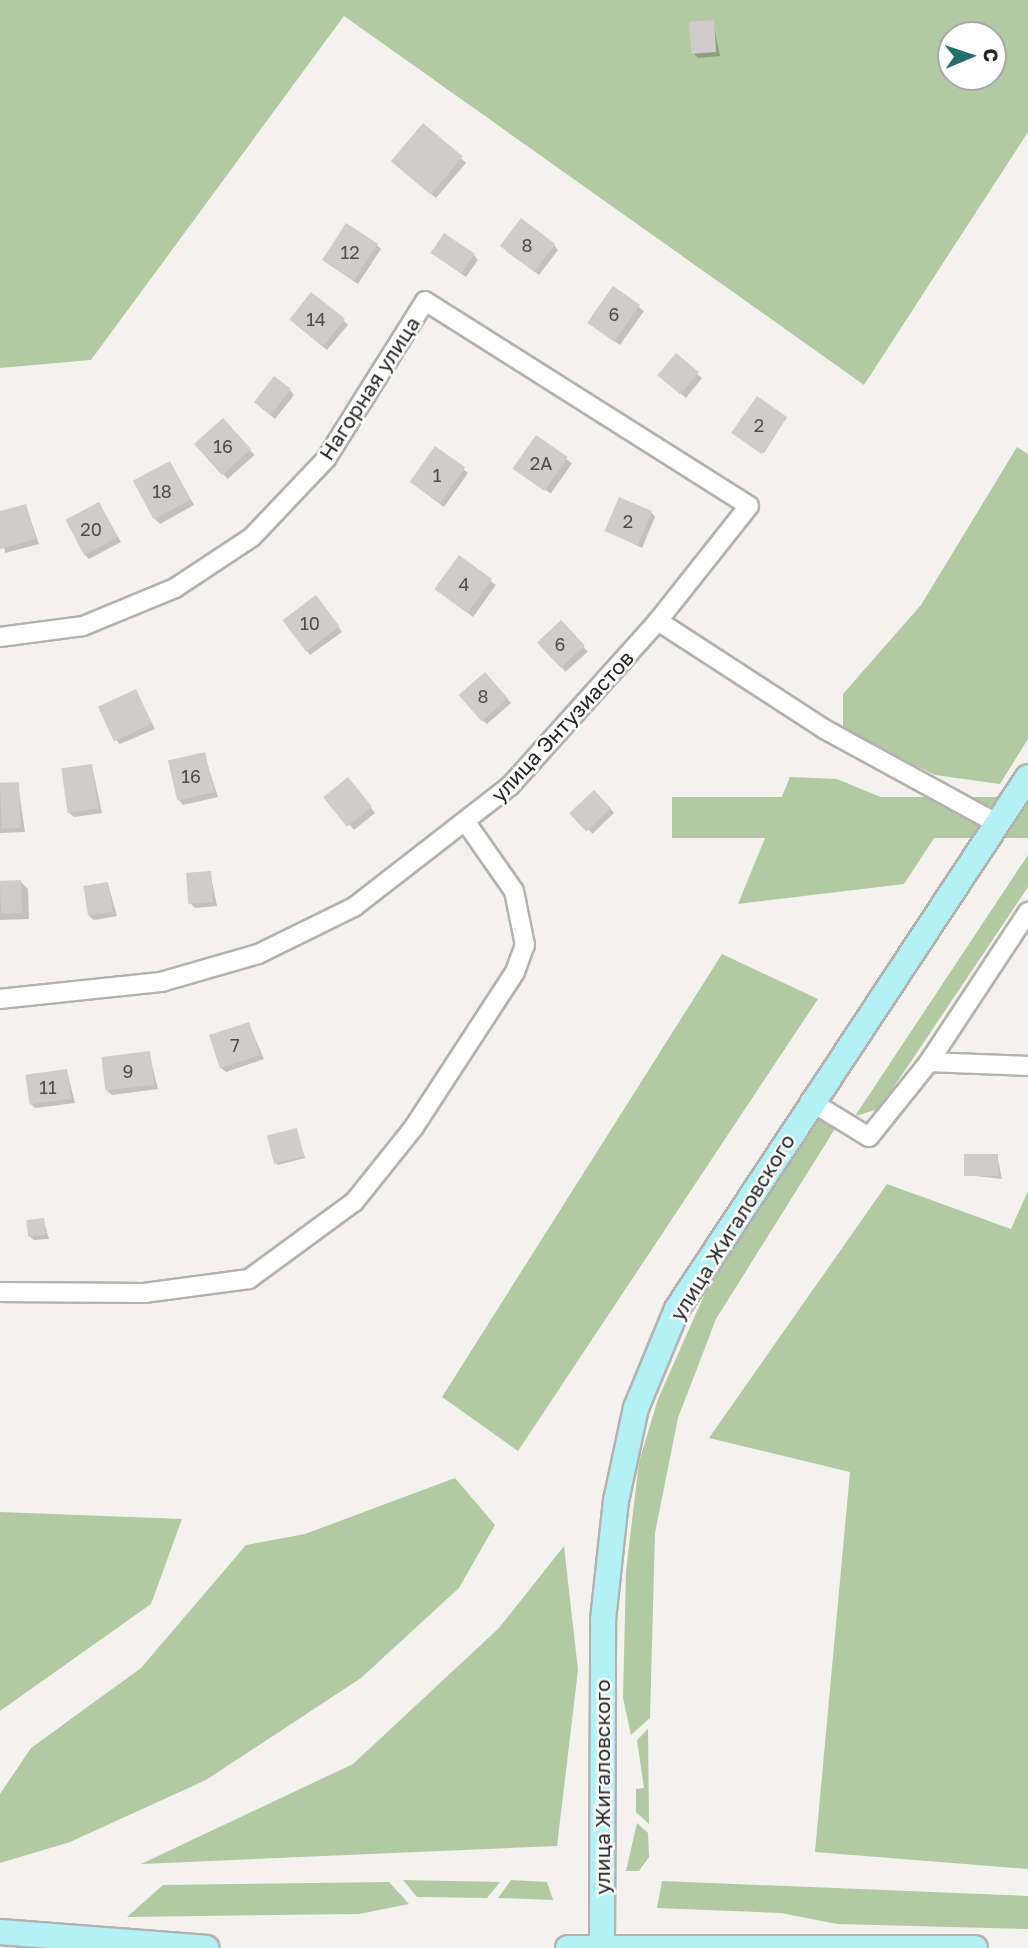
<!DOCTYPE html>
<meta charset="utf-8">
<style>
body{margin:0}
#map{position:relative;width:1028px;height:1948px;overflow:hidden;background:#f3f2ef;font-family:"Golos Text",sans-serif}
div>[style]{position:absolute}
.green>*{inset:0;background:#b3c9a1;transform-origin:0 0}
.shadow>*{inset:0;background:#0003;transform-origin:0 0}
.building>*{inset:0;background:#d0cccb;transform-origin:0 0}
.roads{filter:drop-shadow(2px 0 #b3b2af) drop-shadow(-2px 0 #b3b2af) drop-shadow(0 2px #b3b2af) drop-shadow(0 -2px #b3b2af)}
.street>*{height:18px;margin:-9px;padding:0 9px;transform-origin:9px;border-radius:9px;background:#fff}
.secondary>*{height:24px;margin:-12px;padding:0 12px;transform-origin:12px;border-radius:12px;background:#b2f2f7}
span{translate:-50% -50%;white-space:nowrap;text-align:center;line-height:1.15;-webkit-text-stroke:5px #fff;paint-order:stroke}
.number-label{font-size:18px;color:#4f4e4d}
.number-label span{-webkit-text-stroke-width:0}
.street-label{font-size:21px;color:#242423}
.north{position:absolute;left:937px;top:21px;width:70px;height:70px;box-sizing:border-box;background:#fff;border:2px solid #a7a7a7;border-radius:50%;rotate:88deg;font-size:19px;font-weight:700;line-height:28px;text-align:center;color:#242423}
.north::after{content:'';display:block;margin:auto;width:24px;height:32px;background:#246f6e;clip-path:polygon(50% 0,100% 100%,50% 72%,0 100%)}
</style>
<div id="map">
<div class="green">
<i style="clip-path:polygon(evenodd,0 0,1028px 0,1028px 132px,864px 385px,344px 16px,91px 360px,0 368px,0 0,951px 35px,993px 35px,993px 77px,951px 77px,951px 35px)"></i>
<i style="clip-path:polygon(1017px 447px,1028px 454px,1028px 739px,1000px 784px,935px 775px,843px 731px,843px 694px,921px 605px)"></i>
<i style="clip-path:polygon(790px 777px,837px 779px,944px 823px,904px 884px,738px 904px)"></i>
<i style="left:1028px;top:797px;width:41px;height:356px;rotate:90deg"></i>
<i style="clip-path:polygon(1028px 855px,1028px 887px,879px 1109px,855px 1116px)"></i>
<i style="clip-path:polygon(722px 954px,818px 999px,518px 1451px,442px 1397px)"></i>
<i style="clip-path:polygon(819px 1113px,838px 1124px,716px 1319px,678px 1418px,655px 1533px,650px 1718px,631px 1735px,623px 1698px,626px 1571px,639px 1462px,658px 1399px,706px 1291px)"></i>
<i style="clip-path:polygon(887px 1184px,1011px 1229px,1028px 1191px,1028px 1869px,815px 1852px,850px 1472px,709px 1438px)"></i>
<i style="clip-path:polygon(455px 1478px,495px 1525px,459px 1588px,361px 1678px,206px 1780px,70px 1842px,0 1863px,0 1794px,31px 1748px,141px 1668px,246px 1545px,305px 1534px)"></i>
<i style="clip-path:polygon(0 1512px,182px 1519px,151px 1604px,0 1711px)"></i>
<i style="clip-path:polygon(564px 1546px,578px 1670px,557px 1846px,141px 1864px,353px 1764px,499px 1628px)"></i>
<i style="clip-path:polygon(648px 1729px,649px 1824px,636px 1812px,636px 1789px,644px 1788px,637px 1740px)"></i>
<i style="clip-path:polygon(637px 1823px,648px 1833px,649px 1857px,639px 1871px,626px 1871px)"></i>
<i style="clip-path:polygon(403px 1880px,500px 1882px,487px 1898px,417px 1897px)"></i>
<i style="clip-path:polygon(511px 1880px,547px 1882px,553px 1900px,498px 1898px)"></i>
<i style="clip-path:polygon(662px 1881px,1028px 1896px,1028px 1929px,837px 1924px,781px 1913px,657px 1908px)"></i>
<i style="clip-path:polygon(389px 1882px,409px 1904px,359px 1914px,127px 1917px,163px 1885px)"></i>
</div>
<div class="shadow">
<i style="clip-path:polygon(713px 21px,720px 56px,698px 58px,693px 53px)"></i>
<i style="clip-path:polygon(462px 159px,466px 163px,436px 198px,397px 165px)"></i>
<i style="clip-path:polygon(377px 245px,381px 249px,358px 284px,328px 264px)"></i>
<i style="clip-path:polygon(554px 245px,558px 250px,539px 275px,506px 251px)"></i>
<i style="clip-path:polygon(474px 255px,478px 260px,466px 277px,437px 257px)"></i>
<i style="clip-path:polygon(614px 288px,644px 311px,620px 345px,594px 327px)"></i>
<i style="clip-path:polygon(343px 320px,348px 325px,327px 350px,295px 324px)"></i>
<i style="clip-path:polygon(676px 356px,702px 378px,686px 398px,664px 380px)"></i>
<i style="clip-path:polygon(290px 390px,294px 395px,275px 419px,260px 407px)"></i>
<i style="clip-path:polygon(786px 418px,764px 453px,736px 434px)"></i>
<i style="left:223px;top:420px;width:47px;height:36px;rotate:48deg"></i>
<i style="left:536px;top:438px;width:44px;height:37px;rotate:35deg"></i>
<i style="clip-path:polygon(170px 463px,194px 505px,160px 524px,155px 519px)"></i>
<i style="clip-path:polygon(463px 469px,468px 473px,444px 507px,416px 486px)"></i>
<i style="clip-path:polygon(99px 504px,121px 542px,89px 559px,84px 554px)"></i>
<i style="clip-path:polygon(26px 506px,39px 544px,5px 553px,0 513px)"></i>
<i style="clip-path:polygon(651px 512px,655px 517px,642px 548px,607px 531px)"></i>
<i style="clip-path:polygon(459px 558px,496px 585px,473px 617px,442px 594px)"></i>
<i style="clip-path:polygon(320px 602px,342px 632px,310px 655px,284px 620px)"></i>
<i style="left:561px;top:622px;width:40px;height:30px;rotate:48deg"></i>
<i style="clip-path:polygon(489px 678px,511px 703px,487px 724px,482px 720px)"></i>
<i style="clip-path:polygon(136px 691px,155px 729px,120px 744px,115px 739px)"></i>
<i style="clip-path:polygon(204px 754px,218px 797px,183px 805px,179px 800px)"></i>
<i style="clip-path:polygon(92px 766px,102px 813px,74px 817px,69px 813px)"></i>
<i style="clip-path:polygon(18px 784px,25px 832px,0 833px,0 785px)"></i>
<i style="clip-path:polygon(352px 784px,375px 813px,354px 830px,326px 797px)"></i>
<i style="left:594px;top:792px;width:29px;height:30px;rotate:46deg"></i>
<i style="clip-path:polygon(210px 872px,217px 906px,195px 908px,190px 903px)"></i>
<i style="clip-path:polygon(21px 882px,28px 889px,29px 919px,0 920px,0 883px)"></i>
<i style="clip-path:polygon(108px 884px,117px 916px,94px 920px,89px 916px)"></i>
<i style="clip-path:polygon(249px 1024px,264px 1059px,226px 1072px,221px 1068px)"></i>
<i style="clip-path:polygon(149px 1053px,158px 1089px,112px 1095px,107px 1091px)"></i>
<i style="clip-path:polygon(67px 1071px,75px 1103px,35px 1108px,31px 1104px)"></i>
<i style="clip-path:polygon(296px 1130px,305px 1158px,278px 1165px,276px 1163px)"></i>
<i style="clip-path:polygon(997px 1155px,1002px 1179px,966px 1175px)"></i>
<i style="clip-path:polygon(43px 1219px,49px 1239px,34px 1240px,29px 1236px)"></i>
</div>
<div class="building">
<i style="left:714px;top:20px;width:32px;height:25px;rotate:86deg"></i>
<i style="left:423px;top:123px;width:52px;height:50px;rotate:40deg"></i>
<i style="left:521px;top:218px;width:43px;height:35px;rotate:37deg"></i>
<i style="left:346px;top:223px;width:38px;height:44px;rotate:33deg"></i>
<i style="left:444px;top:233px;width:37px;height:24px;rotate:34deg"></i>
<i style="left:613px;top:286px;width:33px;height:45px;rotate:35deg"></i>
<i style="left:311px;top:292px;width:43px;height:35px;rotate:38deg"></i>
<i style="left:676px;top:353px;width:30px;height:29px;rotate:40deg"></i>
<i style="left:274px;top:376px;width:21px;height:33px;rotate:37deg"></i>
<i style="left:757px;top:396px;width:37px;height:45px;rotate:35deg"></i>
<i style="left:223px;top:418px;width:42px;height:39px;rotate:48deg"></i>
<i style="left:536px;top:435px;width:39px;height:41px;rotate:35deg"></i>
<i style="left:435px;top:446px;width:37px;height:44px;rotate:35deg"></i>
<i style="left:170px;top:461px;width:44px;height:42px;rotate:62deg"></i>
<i style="left:619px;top:497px;width:36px;height:37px;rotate:23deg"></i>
<i style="left:99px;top:502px;width:40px;height:38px;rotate:62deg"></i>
<i style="clip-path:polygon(26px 504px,36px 539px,0 549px,0 511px)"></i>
<i style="left:459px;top:555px;width:41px;height:42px;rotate:36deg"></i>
<i style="left:316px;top:595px;width:39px;height:42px;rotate:53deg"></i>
<i style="left:561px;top:620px;width:35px;height:33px;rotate:47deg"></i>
<i style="left:485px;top:672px;width:35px;height:35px;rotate:49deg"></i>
<i style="left:136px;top:689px;width:38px;height:42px;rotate:65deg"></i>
<i style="left:205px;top:752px;width:41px;height:38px;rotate:77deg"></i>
<i style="left:92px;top:764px;width:45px;height:31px;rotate:82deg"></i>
<i style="left:348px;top:777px;width:38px;height:32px;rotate:51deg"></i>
<i style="left:19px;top:782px;width:46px;height:19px;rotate:88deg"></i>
<i style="left:594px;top:790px;width:25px;height:34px;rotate:47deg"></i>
<i style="left:211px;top:871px;width:31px;height:25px;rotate:86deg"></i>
<i style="left:21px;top:880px;width:33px;height:21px;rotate:88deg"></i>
<i style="left:108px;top:882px;width:30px;height:25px;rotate:81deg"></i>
<i style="left:249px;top:1022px;width:35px;height:42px;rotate:72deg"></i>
<i style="left:150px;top:1051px;width:34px;height:49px;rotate:83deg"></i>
<i style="left:67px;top:1069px;width:30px;height:42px;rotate:82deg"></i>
<i style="left:297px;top:1128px;width:29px;height:31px;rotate:76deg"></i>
<i style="left:964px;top:1154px;width:34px;height:22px"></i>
<i style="left:44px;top:1218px;width:17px;height:18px;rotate:83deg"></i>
</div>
<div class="roads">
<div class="street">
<i style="left:658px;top:621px;width:198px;rotate:33deg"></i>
<i style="left:824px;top:729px;width:198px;rotate:28.6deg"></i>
<i style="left:0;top:637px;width:84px;rotate:-7.5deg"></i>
<i style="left:83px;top:626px;width:100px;rotate:-22.4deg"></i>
<i style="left:175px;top:588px;width:92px;rotate:-33.5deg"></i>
<i style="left:252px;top:537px;width:108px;rotate:-46.5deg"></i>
<i style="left:326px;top:459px;width:186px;rotate:-57.9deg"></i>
<i style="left:425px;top:301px;width:383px;rotate:32.3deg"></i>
<i style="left:749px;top:506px;width:147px;rotate:128.4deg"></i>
<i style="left:658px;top:621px;width:222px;rotate:131.9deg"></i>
<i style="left:510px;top:786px;width:197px;rotate:142.2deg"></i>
<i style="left:354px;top:907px;width:107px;rotate:153.9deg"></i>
<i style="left:258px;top:954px;width:101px;rotate:163.9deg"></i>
<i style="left:161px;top:982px;width:162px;rotate:174deg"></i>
<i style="left:929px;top:1062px;width:99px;rotate:2.3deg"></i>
<i style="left:810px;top:1101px;width:69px;rotate:31.4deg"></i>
<i style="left:869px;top:1137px;width:96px;rotate:-51.3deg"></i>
<i style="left:929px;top:1062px;width:180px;rotate:-56.6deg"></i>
<i style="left:0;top:1292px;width:144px;rotate:0.4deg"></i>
<i style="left:144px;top:1293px;width:106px;rotate:-7.6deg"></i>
<i style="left:249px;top:1279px;width:130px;rotate:-36.3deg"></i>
<i style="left:354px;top:1202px;width:96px;rotate:-51.3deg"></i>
<i style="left:414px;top:1127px;width:185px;rotate:-56.9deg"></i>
<i style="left:515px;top:972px;width:29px;rotate:-70deg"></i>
<i style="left:525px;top:945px;width:55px;rotate:-101.5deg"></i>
<i style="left:514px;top:891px;width:82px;rotate:-125deg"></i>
</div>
<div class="secondary">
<i style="left:0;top:1932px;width:207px;rotate:4.4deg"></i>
<i style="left:602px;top:1946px;width:326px;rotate:-89.8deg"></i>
<i style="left:603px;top:1620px;width:120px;rotate:-83.8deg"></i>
<i style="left:616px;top:1501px;width:95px;rotate:-77.9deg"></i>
<i style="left:636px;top:1408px;width:107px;rotate:-67.5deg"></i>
<i style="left:677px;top:1309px;width:637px;rotate:-56.58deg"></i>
<i style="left:568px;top:1948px;width:407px"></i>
</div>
</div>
<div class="number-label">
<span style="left:527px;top:245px">8</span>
<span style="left:350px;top:252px">12</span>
<span style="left:614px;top:314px">6</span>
<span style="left:316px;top:319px">14</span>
<span style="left:759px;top:425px">2</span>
<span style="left:223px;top:446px">16</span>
<span style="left:541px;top:463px">2А</span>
<span style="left:437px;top:475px">1</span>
<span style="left:162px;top:491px">18</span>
<span style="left:628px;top:521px">2</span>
<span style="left:91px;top:529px">20</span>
<span style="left:464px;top:584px">4</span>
<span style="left:310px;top:623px">10</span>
<span style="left:560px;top:644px">6</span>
<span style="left:483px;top:696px">8</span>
<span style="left:191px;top:776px">16</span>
<span style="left:235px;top:1045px">7</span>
<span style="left:128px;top:1071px">9</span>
<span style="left:48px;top:1087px">11</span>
</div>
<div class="street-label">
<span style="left:369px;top:388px;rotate:-57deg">Нагорная улица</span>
<span style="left:562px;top:726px;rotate:-47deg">улица Энтузиастов</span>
<span style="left:732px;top:1227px;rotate:-58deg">улица Жигаловского</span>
<span style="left:602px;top:1787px;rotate:-90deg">улица Жигаловского</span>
</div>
<div class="north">С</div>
</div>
